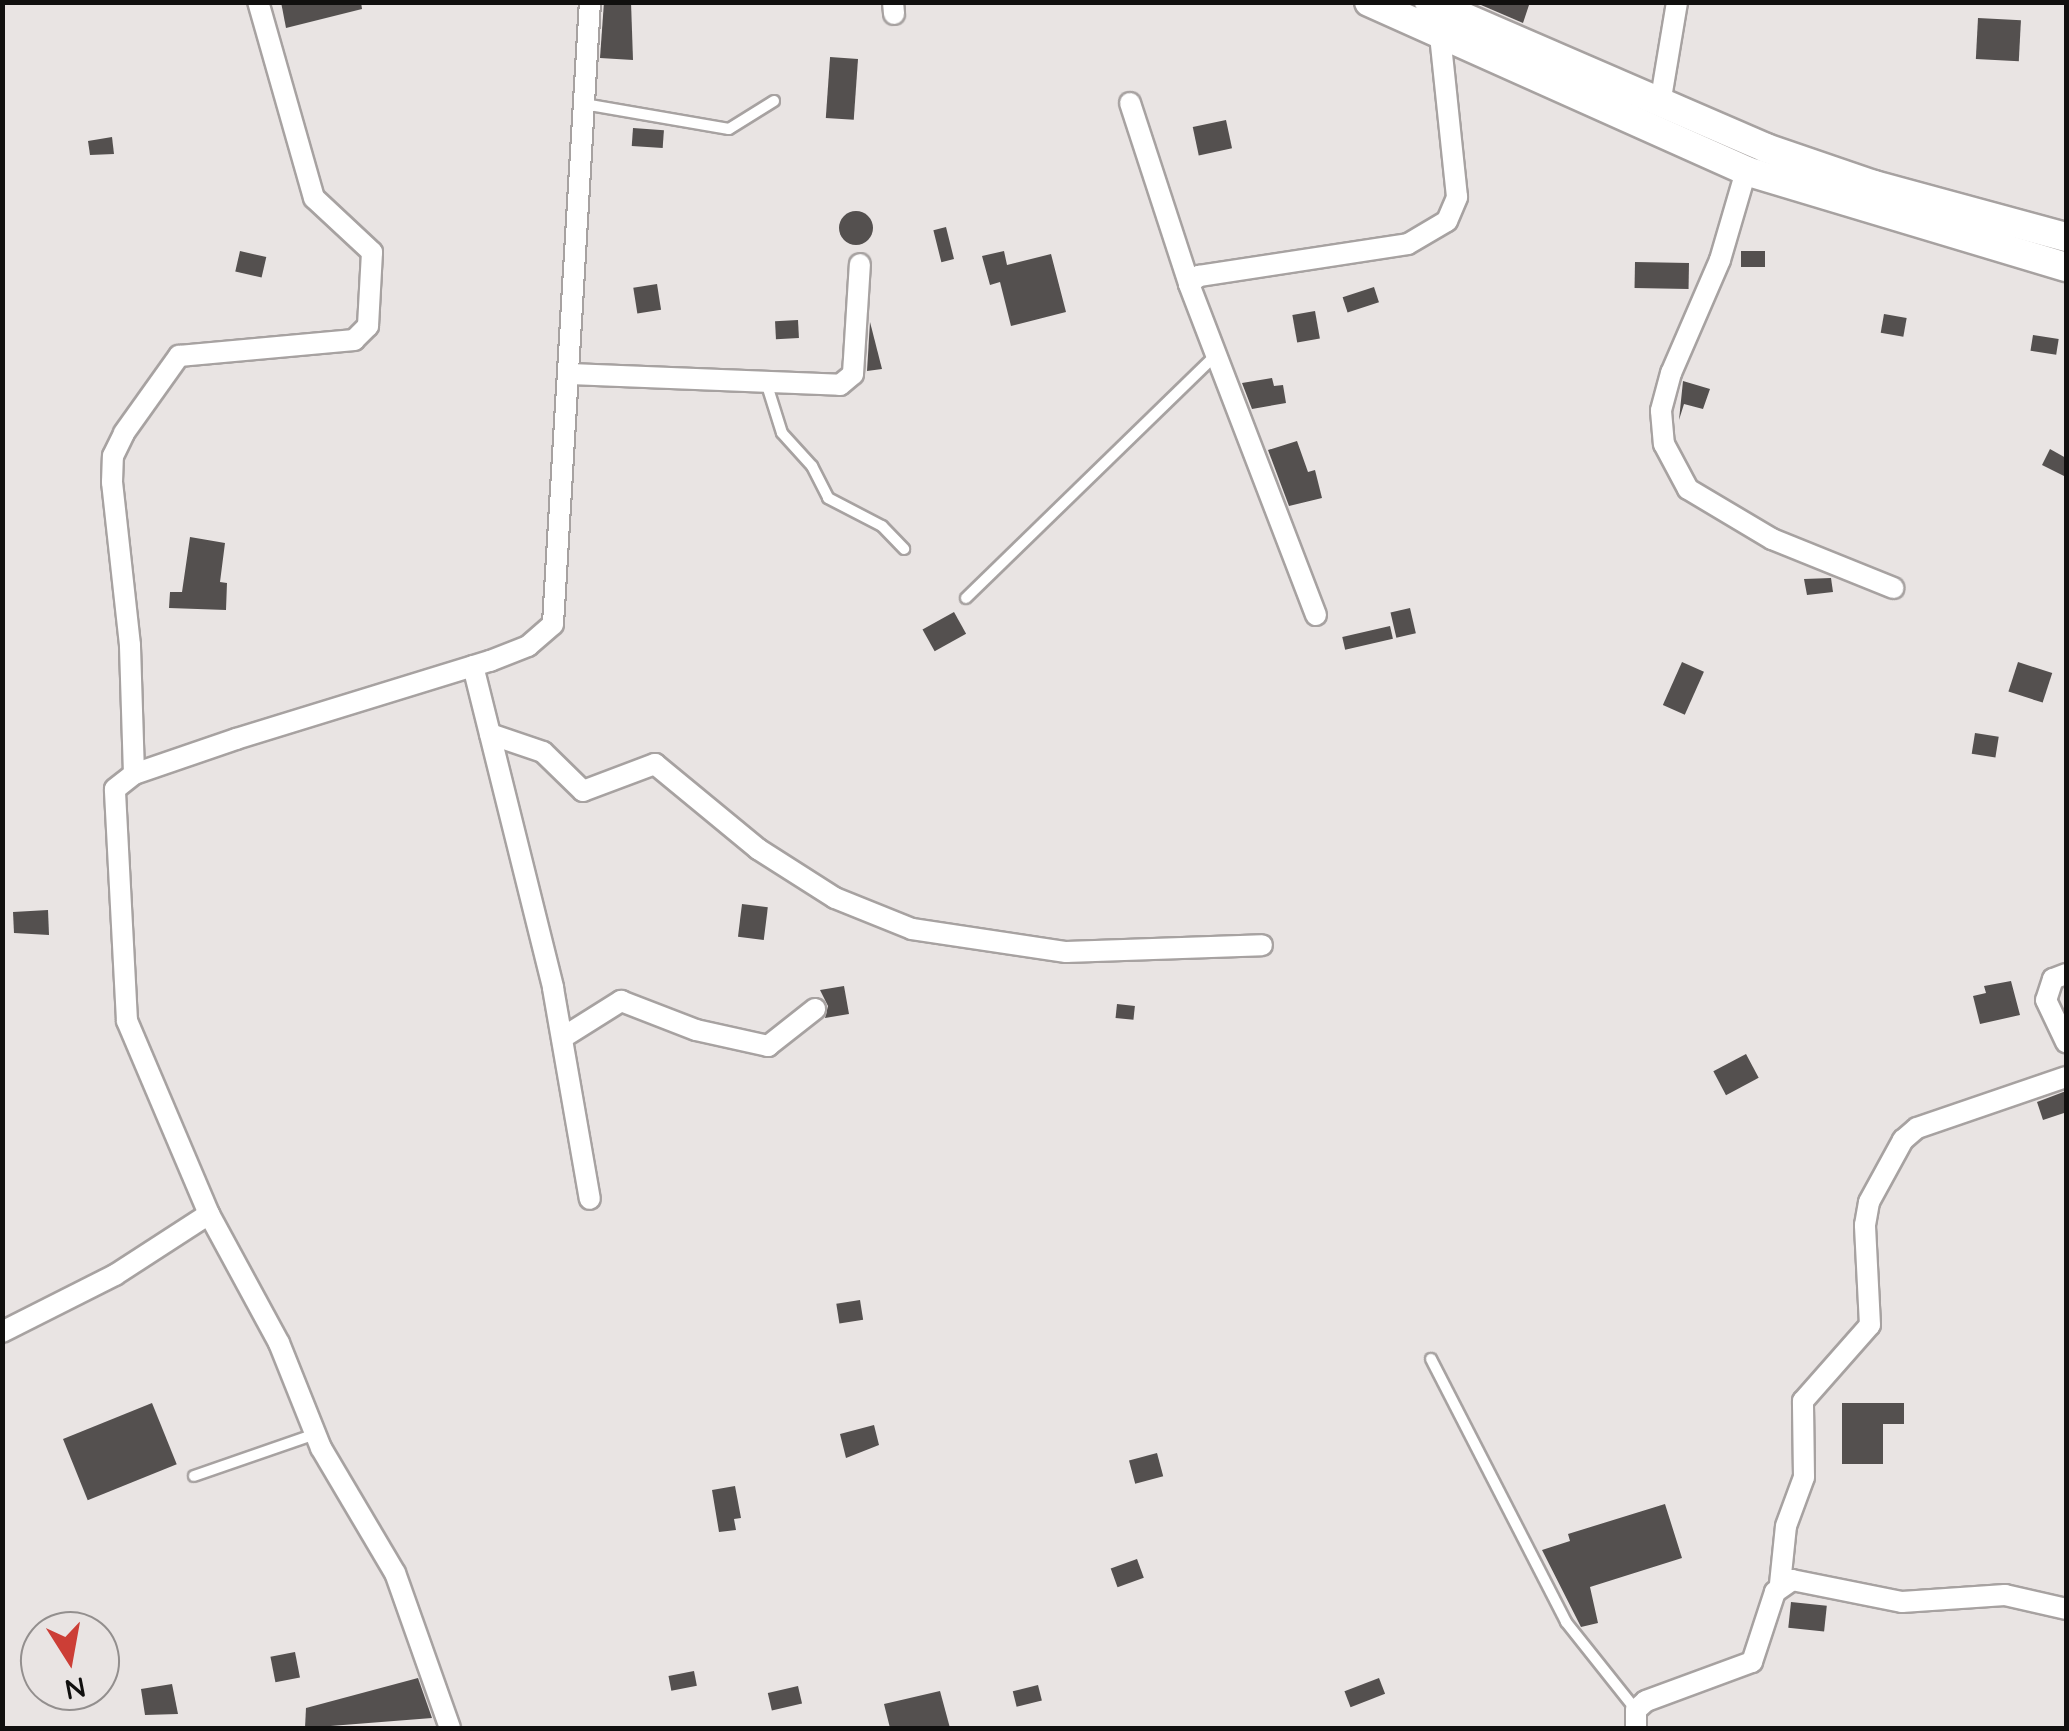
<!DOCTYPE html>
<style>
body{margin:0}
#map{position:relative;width:2069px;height:1731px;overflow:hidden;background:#e9e4e3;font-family:Quicksand,sans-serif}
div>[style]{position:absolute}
.building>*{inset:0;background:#54504f;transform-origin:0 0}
.round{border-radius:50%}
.roads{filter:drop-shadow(2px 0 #a7a2a1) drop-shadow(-2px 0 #a7a2a1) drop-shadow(0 2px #a7a2a1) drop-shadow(0 -2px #a7a2a1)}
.service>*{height:10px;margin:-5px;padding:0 5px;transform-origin:5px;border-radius:5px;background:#fff}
.minor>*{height:20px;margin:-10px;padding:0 10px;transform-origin:10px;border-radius:10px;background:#fff}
.secondary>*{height:28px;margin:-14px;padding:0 14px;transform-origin:14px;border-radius:14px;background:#fff}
span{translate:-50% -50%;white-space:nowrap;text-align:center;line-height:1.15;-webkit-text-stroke:10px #e9e4e3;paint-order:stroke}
.frame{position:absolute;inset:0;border:5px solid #11100f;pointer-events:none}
.north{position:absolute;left:20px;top:1611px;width:100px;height:100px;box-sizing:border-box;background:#e9e4e3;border:2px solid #938f8e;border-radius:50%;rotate:169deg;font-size:28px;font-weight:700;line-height:40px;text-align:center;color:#11100f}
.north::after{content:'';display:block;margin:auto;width:35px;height:45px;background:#cc3e36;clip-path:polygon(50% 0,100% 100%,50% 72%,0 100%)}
</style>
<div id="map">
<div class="building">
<i style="clip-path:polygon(281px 2px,361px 2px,362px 9px,286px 28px)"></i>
<i style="clip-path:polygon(604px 2px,631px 2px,633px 60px,600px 58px)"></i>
<i style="clip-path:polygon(1474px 2px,1530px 2px,1523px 23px)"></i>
<i style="left:1978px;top:18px;width:43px;height:41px;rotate:3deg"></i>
<i style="left:858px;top:59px;width:61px;height:28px;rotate:94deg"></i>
<i style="left:1226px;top:120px;width:29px;height:34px;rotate:78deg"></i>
<i style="left:633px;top:128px;width:31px;height:18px;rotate:4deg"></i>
<i style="clip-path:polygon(112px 137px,114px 154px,90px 155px,88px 141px)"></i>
<i class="round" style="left:839px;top:211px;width:34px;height:34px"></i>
<i style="left:946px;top:227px;width:33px;height:13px;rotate:76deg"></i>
<i style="left:240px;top:251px;width:27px;height:21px;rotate:13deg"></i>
<i style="clip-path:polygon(1004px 251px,1007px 265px,1051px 254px,1066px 312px,1011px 326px,1000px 282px,990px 285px,982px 256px)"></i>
<i style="left:1741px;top:251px;width:24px;height:16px"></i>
<i style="left:1635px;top:262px;width:54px;height:26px;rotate:1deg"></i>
<i style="left:657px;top:284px;width:26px;height:24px;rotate:81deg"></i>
<i style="left:1374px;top:287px;width:16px;height:33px;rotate:72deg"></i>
<i style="left:1315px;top:311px;width:28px;height:23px;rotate:80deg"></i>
<i style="left:1884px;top:314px;width:23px;height:19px;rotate:10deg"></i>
<i style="left:798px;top:320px;width:18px;height:23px;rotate:87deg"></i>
<i style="clip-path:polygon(870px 322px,882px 369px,867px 371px)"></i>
<i style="left:2033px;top:335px;width:26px;height:16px;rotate:9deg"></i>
<i style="clip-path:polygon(1272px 378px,1274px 386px,1283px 385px,1286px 403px,1252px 409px,1242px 383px)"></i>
<i style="clip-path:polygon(1683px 381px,1710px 389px,1703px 409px,1684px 404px,1679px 420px)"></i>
<i style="clip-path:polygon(1297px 441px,1308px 472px,1315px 470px,1322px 498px,1289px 506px,1268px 450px)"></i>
<i style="clip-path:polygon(2050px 449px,2066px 458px,2066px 477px,2042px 465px)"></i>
<i style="clip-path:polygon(190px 537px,225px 543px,220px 582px,227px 583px,226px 610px,169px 608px,170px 592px,182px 592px)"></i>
<i style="clip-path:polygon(1831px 578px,1833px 592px,1807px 595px,1804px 579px)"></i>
<i style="left:1410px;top:608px;width:26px;height:20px;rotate:77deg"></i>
<i style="left:954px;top:612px;width:25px;height:36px;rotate:61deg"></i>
<i style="left:1390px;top:626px;width:13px;height:49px;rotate:77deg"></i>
<i style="left:1682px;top:662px;width:24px;height:47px;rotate:24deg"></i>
<i style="left:2018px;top:662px;width:36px;height:31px;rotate:18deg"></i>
<i style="left:1975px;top:733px;width:24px;height:21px;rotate:9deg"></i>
<i style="left:742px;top:904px;width:26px;height:33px;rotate:7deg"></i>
<i style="clip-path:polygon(48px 910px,49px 935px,14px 933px,13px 912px)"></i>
<i style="clip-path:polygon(2011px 981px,2020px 1015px,1980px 1024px,1973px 996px,1986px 993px,1984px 986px)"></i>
<i style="clip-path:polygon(844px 986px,849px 1014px,825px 1018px,828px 1006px,820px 990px)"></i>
<i style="left:1117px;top:1004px;width:18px;height:14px;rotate:6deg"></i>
<i style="left:1746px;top:1054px;width:27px;height:37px;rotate:62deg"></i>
<i style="clip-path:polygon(2066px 1091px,2064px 1113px,2043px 1120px,2037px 1102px)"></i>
<i style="left:860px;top:1300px;width:20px;height:24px;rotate:81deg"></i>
<i style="left:152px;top:1403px;width:66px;height:96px;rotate:68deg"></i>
<i style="clip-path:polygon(1842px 1403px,1904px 1403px,1904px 1424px,1883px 1424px,1883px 1464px,1842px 1464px)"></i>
<i style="clip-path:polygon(874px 1425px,879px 1445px,846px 1458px,840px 1434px)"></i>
<i style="left:1157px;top:1453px;width:24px;height:29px;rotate:75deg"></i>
<i style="clip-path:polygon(735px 1486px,741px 1518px,734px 1519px,736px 1530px,719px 1532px,712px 1490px)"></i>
<i style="clip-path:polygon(1665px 1504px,1682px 1558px,1590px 1587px,1598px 1623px,1581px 1627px,1542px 1550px,1570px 1541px,1568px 1534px)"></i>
<i style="left:1137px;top:1559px;width:20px;height:28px;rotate:70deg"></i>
<i style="left:1791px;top:1602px;width:36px;height:26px;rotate:6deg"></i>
<i style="left:295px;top:1652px;width:26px;height:25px;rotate:79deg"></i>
<i style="left:694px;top:1671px;width:15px;height:26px;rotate:79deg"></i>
<i style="clip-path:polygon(418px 1678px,432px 1718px,305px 1728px,306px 1708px)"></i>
<i style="left:1379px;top:1678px;width:17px;height:37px;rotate:69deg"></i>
<i style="clip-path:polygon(172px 1684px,178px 1714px,145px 1715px,141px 1689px)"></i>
<i style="left:1038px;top:1685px;width:16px;height:26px;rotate:76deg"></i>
<i style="left:798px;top:1686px;width:18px;height:31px;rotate:77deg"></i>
<i style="clip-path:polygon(940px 1691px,950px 1728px,890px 1728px,884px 1704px)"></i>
</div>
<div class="roads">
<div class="service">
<i style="left:584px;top:104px;width:147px;rotate:9.8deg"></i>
<i style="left:729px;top:129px;width:53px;rotate:-31.9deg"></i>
<i style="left:766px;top:382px;width:53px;rotate:72.6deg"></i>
<i style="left:782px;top:433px;width:45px;rotate:47.7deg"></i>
<i style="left:812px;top:466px;width:36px;rotate:63deg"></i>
<i style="left:828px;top:498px;width:61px;rotate:27.4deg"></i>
<i style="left:882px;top:526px;width:32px;rotate:46deg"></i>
<i style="left:966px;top:598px;width:349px;rotate:-44.2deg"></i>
<i style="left:1431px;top:1359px;width:296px;rotate:62.8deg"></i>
<i style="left:1566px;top:1622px;width:112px;rotate:51.5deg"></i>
<i style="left:194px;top:1476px;width:128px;rotate:-19.1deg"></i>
</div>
<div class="minor">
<i style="left:893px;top:2px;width:12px;rotate:85deg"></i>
<i style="left:1130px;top:103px;width:190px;rotate:71.9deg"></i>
<i style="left:1660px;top:104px;width:103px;rotate:-80.5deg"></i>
<i style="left:1746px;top:171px;width:93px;rotate:106.3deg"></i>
<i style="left:1720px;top:260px;width:123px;rotate:113.4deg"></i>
<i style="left:1671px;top:373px;width:39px;rotate:105deg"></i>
<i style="left:1661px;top:411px;width:33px;rotate:85deg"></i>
<i style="left:1664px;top:444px;width:51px;rotate:61.9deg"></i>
<i style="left:1688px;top:489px;width:98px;rotate:30.8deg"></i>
<i style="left:1772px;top:539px;width:131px;rotate:22deg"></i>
<i style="left:570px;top:374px;width:270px;rotate:2.3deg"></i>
<i style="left:840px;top:385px;width:17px;rotate:-40deg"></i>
<i style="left:853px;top:374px;width:110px;rotate:-86.4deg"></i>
<i style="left:1316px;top:615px;width:355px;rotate:-111deg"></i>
<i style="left:1189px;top:284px;width:13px;rotate:-39deg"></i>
<i style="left:1199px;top:276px;width:211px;rotate:-8.7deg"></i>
<i style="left:1408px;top:244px;width:45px;rotate:-30.5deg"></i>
<i style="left:1447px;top:221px;width:26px;rotate:-67deg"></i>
<i style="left:1457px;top:197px;width:163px;rotate:-96deg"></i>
<i style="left:473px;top:666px;width:332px;rotate:76deg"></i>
<i style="left:553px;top:988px;width:214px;rotate:80.1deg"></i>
<i style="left:490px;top:734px;width:56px;rotate:18.8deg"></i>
<i style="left:543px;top:752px;width:56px;rotate:44.3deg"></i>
<i style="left:583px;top:791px;width:77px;rotate:-20.6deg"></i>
<i style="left:655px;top:764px;width:134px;rotate:39.5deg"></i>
<i style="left:758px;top:849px;width:91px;rotate:32.5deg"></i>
<i style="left:835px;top:898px;width:83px;rotate:21.9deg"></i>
<i style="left:912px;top:929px;width:156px;rotate:8.5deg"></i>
<i style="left:1066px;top:952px;width:196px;rotate:-2deg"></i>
<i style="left:134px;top:774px;width:129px;rotate:-91.8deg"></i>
<i style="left:130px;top:645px;width:164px;rotate:-96.3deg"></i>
<i style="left:112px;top:482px;width:26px;rotate:-88deg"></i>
<i style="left:113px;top:456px;width:25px;rotate:-64deg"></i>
<i style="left:124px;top:433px;width:95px;rotate:-54.5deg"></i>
<i style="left:179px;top:356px;width:176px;rotate:-5.2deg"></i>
<i style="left:354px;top:340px;width:20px;rotate:-45deg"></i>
<i style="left:368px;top:326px;width:74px;rotate:-86.9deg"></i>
<i style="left:372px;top:252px;width:79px;rotate:-137deg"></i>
<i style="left:314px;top:198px;width:204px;rotate:-105.9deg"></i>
<i style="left:2066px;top:974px;width:14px;rotate:159deg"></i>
<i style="left:2053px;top:979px;width:22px;rotate:108deg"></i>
<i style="left:2046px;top:1000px;width:47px;rotate:64.5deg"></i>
<i style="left:562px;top:1038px;width:70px;rotate:-32.1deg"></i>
<i style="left:621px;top:1001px;width:80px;rotate:21.1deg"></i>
<i style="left:696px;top:1030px;width:74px;rotate:12.5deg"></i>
<i style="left:768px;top:1046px;width:60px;rotate:-38.2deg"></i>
<i style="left:2px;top:1332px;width:127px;rotate:-26.8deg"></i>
<i style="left:115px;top:1275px;width:112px;rotate:-33deg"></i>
<i style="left:1780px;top:1584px;width:58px;rotate:-84.1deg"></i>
<i style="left:1786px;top:1526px;width:52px;rotate:-69.8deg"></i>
<i style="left:1804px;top:1477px;width:76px;rotate:-90.8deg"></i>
<i style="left:1803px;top:1401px;width:101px;rotate:-48.6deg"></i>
<i style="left:1870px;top:1325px;width:100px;rotate:-92.9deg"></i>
<i style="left:1865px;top:1225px;width:23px;rotate:-80deg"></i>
<i style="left:1869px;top:1202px;width:71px;rotate:-61.3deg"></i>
<i style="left:1903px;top:1140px;width:18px;rotate:-41deg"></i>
<i style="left:1917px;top:1128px;width:157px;rotate:-18.9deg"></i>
<i style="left:450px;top:1728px;width:164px;rotate:-109.5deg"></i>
<i style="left:395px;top:1573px;width:145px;rotate:-120.6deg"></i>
<i style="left:321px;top:1448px;width:113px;rotate:-111.8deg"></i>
<i style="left:279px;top:1343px;width:147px;rotate:-118.5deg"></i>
<i style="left:209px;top:1214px;width:210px;rotate:-113deg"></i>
<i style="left:127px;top:1021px;width:232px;rotate:-93deg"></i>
<i style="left:115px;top:789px;width:24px;rotate:-38deg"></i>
<i style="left:134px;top:774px;width:108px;rotate:-18.9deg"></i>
<i style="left:236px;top:739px;width:266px;rotate:-17.1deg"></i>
<i style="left:490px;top:661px;width:41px;rotate:-21.5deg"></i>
<i style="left:528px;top:646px;width:33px;rotate:-41deg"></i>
<i style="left:553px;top:624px;width:623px;rotate:-86.6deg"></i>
<i style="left:1636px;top:1728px;width:18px;rotate:-90deg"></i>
<i style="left:1636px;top:1710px;width:13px;rotate:-42deg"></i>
<i style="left:1646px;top:1701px;width:113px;rotate:-20.2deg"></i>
<i style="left:1752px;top:1662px;width:74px;rotate:-71.8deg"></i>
<i style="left:1775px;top:1592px;width:21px;rotate:-35deg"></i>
<i style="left:1792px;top:1580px;width:112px;rotate:11.3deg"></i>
<i style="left:1902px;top:1602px;width:103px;rotate:-3.9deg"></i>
<i style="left:2005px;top:1595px;width:63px;rotate:12.9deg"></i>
</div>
<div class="secondary">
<i style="left:1369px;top:2px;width:413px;rotate:24.1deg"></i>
<i style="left:1746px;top:171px;width:334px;rotate:16.7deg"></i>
<i style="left:1429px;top:2px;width:367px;rotate:23.4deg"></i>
<i style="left:1766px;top:148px;width:114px;rotate:18.9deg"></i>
<i style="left:1874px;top:185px;width:199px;rotate:15.2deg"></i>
</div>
</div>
<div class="frame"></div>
<div class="north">N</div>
</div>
